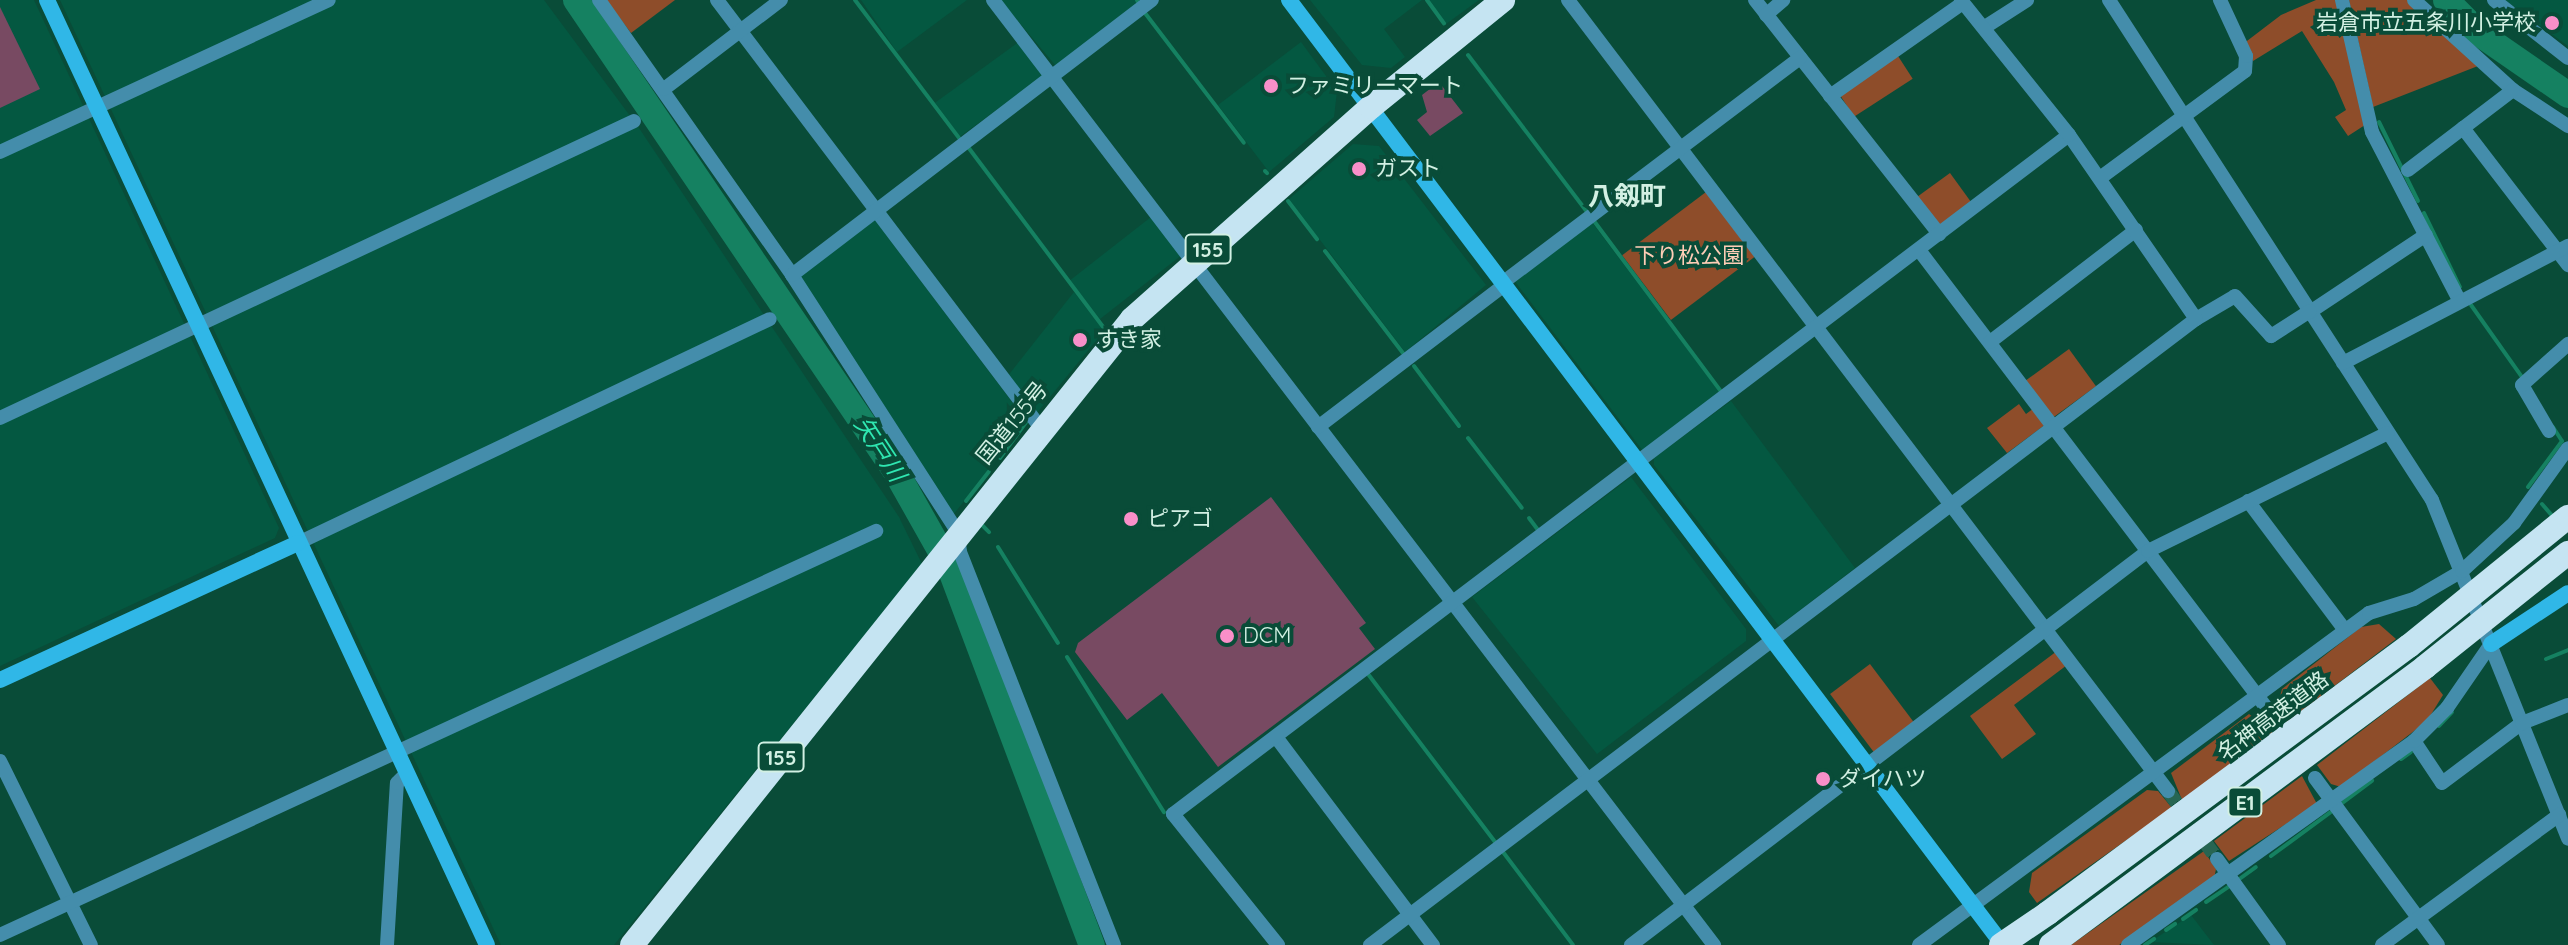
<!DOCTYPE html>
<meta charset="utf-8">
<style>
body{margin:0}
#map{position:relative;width:2568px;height:945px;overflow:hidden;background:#094c38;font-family:Quicksand,"Noto Sans JP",sans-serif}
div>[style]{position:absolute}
.built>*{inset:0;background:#045841;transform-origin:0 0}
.green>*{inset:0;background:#8e4d2a;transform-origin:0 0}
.stream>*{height:4px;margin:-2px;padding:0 2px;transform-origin:2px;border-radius:2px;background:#158161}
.river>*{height:26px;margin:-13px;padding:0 13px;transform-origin:13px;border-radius:13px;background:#158161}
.building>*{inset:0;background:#784a62}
.street-tunnel>*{height:14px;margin-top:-7px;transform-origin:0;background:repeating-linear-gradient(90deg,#276552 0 14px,transparent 0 21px)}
.street>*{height:14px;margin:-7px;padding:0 7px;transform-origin:7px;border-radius:7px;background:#448dab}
.secondary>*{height:16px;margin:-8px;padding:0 8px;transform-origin:8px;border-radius:8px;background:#30b7e7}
.highway>*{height:24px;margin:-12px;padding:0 12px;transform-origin:12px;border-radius:12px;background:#c5e4f2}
.highway-bridge>*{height:24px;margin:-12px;padding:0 12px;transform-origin:12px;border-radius:12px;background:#c5e4f2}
.dots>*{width:22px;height:22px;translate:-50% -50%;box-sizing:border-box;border:4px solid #094c38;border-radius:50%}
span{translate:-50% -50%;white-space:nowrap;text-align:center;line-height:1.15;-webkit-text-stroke:8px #094c38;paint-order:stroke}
.shield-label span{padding:2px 6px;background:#094c38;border:2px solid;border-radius:6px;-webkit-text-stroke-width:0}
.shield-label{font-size:20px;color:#d2f0e3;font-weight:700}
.poi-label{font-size:22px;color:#d2f0e3}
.right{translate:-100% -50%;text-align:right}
.left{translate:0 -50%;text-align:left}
.park-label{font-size:22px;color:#fecdb6}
.street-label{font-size:22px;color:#d2f0e3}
.water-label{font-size:24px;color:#2fe7b1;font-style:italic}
.quarter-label{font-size:26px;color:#d2f0e3;font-weight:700}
</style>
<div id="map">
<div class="built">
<i style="clip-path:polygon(0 0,34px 0,279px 528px,275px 538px,0 666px)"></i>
<i style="clip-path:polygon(60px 0,544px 0,639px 128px,899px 517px,922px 564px,614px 945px,501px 945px)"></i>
<i style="clip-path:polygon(861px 0,967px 0,897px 52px)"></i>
<i style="clip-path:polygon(1000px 0,1143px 0,1056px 66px)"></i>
<i style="clip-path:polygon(1310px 0,1422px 0,1384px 29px,1405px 57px,1391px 68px,1362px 65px)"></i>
<i style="clip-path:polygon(1428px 0,1479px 0,1446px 24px)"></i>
<i style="clip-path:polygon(2505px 0,2568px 0,2568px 46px)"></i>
<i style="left:1020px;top:41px;width:42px;height:105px;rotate:54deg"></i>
<i style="clip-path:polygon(1301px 42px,1337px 91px,1334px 117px,1269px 172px,1218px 105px)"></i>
<i style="clip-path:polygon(1353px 144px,1379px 146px,1486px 285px,1405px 352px,1289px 199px)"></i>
<i style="left:1151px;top:217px;width:49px;height:103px;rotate:52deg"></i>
<i style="clip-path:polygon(875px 220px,1027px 422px,953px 515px,799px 277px)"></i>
<i style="left:1591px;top:221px;width:215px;height:97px;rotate:53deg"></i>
<i style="clip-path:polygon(1074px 292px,1104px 331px,1036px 414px,1007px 377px)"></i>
<i style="clip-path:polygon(1731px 401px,1855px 568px,1779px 626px,1654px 465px,1654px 458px)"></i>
<i style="clip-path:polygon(1631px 477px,1746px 629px,1746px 641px,1597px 754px,1472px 597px)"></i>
<i style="clip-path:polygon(2191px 915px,2214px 945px,2150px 942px)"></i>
</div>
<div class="green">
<i style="clip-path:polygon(606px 0,675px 0,631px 33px)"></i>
<i style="clip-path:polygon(2316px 0,2338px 0,2365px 125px,2348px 136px,2335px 117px,2346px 110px,2334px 82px,2302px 31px,2253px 61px,2243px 44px,2281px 15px)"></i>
<i style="clip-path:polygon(2349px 0,2409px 0,2478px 66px,2373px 107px)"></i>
<i style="left:1898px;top:56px;width:27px;height:70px;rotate:57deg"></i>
<i style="left:1950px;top:173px;width:37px;height:40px;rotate:54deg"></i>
<i style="left:1706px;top:192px;width:81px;height:105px;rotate:53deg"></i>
<i style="left:2069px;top:349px;width:46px;height:54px;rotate:54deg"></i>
<i style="clip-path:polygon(2019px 404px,2026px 414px,2034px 408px,2046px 424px,2007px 453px,1987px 428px)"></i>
<i style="clip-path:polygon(2379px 624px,2396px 639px,2287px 722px,2277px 707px,2282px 689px,2361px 627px)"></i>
<i style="clip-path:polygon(2057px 651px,2067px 665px,2014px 705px,2036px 734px,2002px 759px,1970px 716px)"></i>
<i style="left:1870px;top:664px;width:75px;height:50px;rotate:53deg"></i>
<i style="clip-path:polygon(2430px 678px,2443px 695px,2427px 721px,2341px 787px,2331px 784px,2317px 765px)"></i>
<i style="clip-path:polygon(2249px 714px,2273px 732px,2182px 800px,2171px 773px)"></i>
<i style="clip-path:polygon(2302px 776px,2317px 804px,2229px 861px,2214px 841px)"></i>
<i style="clip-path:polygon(2147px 790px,2158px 791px,2172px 808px,2037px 903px,2029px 892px,2032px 873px)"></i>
<i style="clip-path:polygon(2204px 851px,2216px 869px,2214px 879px,2119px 945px,2071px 945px)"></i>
</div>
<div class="stream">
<i style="left:855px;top:0;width:173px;rotate:53deg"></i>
<i style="left:1137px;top:0;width:2px;rotate:63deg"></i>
<i style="left:1427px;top:0;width:29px;rotate:54deg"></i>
<i style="left:1145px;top:13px;width:163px;rotate:52.7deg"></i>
<i style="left:1468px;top:55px;width:197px;rotate:52.8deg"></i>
<i style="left:2379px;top:122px;width:88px;rotate:63.7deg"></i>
<i style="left:968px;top:147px;width:226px;rotate:53.1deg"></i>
<i style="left:1265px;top:171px;width:3px;rotate:45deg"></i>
<i style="left:1288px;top:201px;width:48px;rotate:52.7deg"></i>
<i style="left:2424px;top:213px;width:82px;rotate:64.1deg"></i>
<i style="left:1594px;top:221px;width:214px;rotate:53.3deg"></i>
<i style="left:1325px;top:251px;width:128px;rotate:52.6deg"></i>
<i style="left:2471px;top:305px;width:88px;rotate:54.7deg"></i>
<i style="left:1414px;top:366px;width:75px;rotate:53.1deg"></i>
<i style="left:1468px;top:438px;width:88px;rotate:52.4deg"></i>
<i style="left:1000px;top:458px;width:46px;rotate:-53.9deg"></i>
<i style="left:2528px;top:487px;width:57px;rotate:-53.5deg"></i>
<i style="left:2562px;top:441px;width:17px;rotate:-123deg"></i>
<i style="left:966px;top:501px;width:37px;rotate:-52deg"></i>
<i style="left:2542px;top:504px;width:18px;rotate:49deg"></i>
<i style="left:1529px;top:518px;width:15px;rotate:53deg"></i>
<i style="left:982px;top:525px;width:10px;rotate:45deg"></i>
<i style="left:998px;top:547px;width:113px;rotate:58deg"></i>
<i style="left:1067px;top:657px;width:183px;rotate:58deg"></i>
<i style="left:2546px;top:659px;width:24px;rotate:-22deg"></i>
<i style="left:1368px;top:674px;width:211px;rotate:52.9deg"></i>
<i style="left:2439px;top:726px;width:19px;rotate:-47deg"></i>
<i style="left:2401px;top:759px;width:12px;rotate:-35deg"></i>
<i style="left:2341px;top:804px;width:39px;rotate:-37deg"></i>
<i style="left:1503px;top:852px;width:116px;rotate:53deg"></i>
<i style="left:2271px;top:856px;width:74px;rotate:-36.3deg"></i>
<i style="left:2238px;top:880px;width:22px;rotate:-36deg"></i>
<i style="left:2206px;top:902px;width:27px;rotate:-34deg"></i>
<i style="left:2183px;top:919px;width:16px;rotate:-35deg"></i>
<i style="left:2166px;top:930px;width:11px;rotate:-34deg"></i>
<i style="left:2145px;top:945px;width:11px;rotate:-34deg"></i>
</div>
<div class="river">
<i style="left:576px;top:0;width:570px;rotate:55.86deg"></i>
<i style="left:896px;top:472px;width:110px;rotate:60.6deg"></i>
<i style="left:950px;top:568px;width:403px;rotate:69.4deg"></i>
<i style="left:2446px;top:0;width:48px;rotate:45deg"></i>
<i style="left:2480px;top:34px;width:107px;rotate:34.7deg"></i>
</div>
<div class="building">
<i style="clip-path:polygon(0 7px,40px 89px,0 108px)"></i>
<i style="clip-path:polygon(1439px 82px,1463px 113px,1430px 136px,1417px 120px,1427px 112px,1422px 95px)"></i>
<i style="clip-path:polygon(1271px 497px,1366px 623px,1359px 628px,1375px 649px,1218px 767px,1162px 693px,1127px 720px,1075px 652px,1078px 643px)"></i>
</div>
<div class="street-tunnel">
<i style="left:2168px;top:791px;width:84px;rotate:54.2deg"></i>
</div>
<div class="street">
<i style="left:599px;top:0;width:336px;rotate:54.9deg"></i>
<i style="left:792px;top:275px;width:307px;rotate:57.2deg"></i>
<i style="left:958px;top:533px;width:19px;rotate:84deg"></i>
<i style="left:960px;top:552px;width:422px;rotate:68.6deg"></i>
<i style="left:717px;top:0;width:535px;rotate:52.89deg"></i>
<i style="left:993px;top:0;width:1189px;rotate:52.66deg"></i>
<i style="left:1568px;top:0;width:993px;rotate:52.82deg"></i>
<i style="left:1755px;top:0;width:298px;rotate:51.8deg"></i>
<i style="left:2109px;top:0;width:595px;rotate:57.14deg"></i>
<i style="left:2432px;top:500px;width:365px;rotate:68.1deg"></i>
<i style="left:2342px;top:0;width:135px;rotate:77.2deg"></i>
<i style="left:2372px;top:132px;width:191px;rotate:62.6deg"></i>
<i style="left:2414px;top:0;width:134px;rotate:42.3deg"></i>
<i style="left:2513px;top:90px;width:66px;rotate:33.2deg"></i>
<i style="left:2494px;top:0;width:94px;rotate:38.1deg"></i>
<i style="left:1766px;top:15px;width:23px;rotate:-41deg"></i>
<i style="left:1985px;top:27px;width:50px;rotate:-32.7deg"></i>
<i style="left:664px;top:89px;width:147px;rotate:-37.3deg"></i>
<i style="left:1830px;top:96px;width:162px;rotate:-35deg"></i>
<i style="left:2463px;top:128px;width:173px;rotate:52.5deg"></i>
<i style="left:0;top:152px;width:362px;rotate:-24.8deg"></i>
<i style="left:2408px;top:170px;width:132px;rotate:-37.3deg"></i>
<i style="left:2100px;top:178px;width:180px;rotate:-36.4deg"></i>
<i style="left:2245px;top:71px;width:15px;rotate:-86deg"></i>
<i style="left:2246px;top:56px;width:62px;rotate:-114.9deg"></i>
<i style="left:1919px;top:250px;width:589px;rotate:52.8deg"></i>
<i style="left:792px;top:275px;width:453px;rotate:-37.4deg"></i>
<i style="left:1501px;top:284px;width:375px;rotate:-37.1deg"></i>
<i style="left:2310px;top:312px;width:139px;rotate:-33.6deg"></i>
<i style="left:2196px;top:319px;width:45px;rotate:-30.5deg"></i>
<i style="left:2235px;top:296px;width:54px;rotate:48deg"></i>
<i style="left:2271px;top:336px;width:46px;rotate:-32.7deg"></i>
<i style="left:1990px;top:342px;width:184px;rotate:-37.5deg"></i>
<i style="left:2343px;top:363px;width:254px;rotate:-27.5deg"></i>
<i style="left:0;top:418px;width:700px;rotate:-25.1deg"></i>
<i style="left:1318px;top:427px;width:233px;rotate:-37.3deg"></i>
<i style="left:2549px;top:431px;width:53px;rotate:-120.4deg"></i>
<i style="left:2522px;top:385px;width:62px;rotate:-41.7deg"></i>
<i style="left:2248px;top:501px;width:161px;rotate:53.1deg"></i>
<i style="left:298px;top:543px;width:522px;rotate:-25.39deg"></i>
<i style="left:1276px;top:737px;width:261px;rotate:53deg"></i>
<i style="left:2414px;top:741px;width:50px;rotate:56.3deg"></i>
<i style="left:2442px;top:783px;width:100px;rotate:-36.9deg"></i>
<i style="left:2522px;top:723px;width:49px;rotate:-21.4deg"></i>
<i style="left:0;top:761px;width:205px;rotate:63.7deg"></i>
<i style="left:2315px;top:778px;width:207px;rotate:53.6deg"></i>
<i style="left:2217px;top:859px;width:106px;rotate:54.2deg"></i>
<i style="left:0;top:935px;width:965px;rotate:-24.76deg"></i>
<i style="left:387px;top:945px;width:162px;rotate:-86.5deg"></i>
<i style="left:397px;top:783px;width:11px;rotate:-45deg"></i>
<i style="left:1278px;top:945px;width:168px;rotate:-128.7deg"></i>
<i style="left:1173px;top:814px;width:1124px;rotate:-37.16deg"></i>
<i style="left:1370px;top:945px;width:1036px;rotate:-37.16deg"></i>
<i style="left:2196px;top:319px;width:224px;rotate:-124.6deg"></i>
<i style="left:2069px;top:135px;width:173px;rotate:-128.7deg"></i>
<i style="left:1631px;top:945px;width:650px;rotate:-37.31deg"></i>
<i style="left:2148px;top:551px;width:267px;rotate:-26.2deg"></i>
<i style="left:1919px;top:945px;width:559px;rotate:-36.42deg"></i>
<i style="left:2369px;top:613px;width:47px;rotate:-17.3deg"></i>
<i style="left:2414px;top:599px;width:56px;rotate:-30.3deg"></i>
<i style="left:2462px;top:571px;width:71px;rotate:-42.7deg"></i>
<i style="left:2514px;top:523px;width:92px;rotate:-54.2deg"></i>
<i style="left:2128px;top:945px;width:351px;rotate:-35.5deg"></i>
<i style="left:2414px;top:741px;width:47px;rotate:-45deg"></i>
<i style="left:2447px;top:708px;width:78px;rotate:-55.5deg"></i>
<i style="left:2382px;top:945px;width:220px;rotate:-36.3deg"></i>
</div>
<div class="secondary">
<i style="left:47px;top:0;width:1042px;rotate:65.03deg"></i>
<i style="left:1289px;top:0;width:1184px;rotate:52.93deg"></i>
<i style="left:2491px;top:644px;width:92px;rotate:-33.5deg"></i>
<i style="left:0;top:680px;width:328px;rotate:-24.7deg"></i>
</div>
<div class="highway">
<i style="left:2048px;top:913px;width:449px;rotate:-36.5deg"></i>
<i style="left:632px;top:945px;width:801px;rotate:-51.38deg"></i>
<i style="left:1132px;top:319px;width:319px;rotate:-41.6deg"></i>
<i style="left:1371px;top:107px;width:170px;rotate:-39deg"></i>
<i style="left:2051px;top:945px;width:466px;rotate:-36.6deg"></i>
</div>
<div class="highway-bridge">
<i style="left:2409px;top:646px;width:205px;rotate:-39.1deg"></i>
<i style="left:2425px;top:667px;width:183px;rotate:-38.6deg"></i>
<i style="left:2001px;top:945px;width:57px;rotate:-34.2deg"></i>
</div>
<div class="dots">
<i style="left:2552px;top:23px;background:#f98fc9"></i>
<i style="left:1271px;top:86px;background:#f98fc9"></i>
<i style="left:1359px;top:169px;background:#f98fc9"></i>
<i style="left:1080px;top:340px;background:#f98fc9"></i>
<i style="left:1131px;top:519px;background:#f98fc9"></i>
<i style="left:1227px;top:636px;background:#f98fc9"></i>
<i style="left:1823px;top:779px;background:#f98fc9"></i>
</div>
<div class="shield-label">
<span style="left:1208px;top:249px">155</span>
<span style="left:781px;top:757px">155</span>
<span style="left:2245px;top:802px">E1</span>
</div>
<div class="poi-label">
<span class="right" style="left:2536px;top:23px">岩倉市立五条川小学校</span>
<span class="left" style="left:1287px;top:86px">ファミリーマート</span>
<span class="left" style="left:1375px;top:169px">ガスト</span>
<span class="left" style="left:1096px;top:340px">すき家</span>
<span class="left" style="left:1147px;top:519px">ピアゴ</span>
<span class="left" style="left:1243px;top:636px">DCM</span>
<span class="left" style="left:1839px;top:779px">ダイハツ</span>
</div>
<div class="park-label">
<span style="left:1689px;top:256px">下り松公園</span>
</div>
<div class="street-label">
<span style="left:1012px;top:423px;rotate:-51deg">国道155号</span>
<span style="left:2273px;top:716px;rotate:-37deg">名神高速道路</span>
</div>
<div class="water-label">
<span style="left:880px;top:449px;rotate:57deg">矢戸川</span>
</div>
<div class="quarter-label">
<span style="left:1627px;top:196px">八剱町</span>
</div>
</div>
